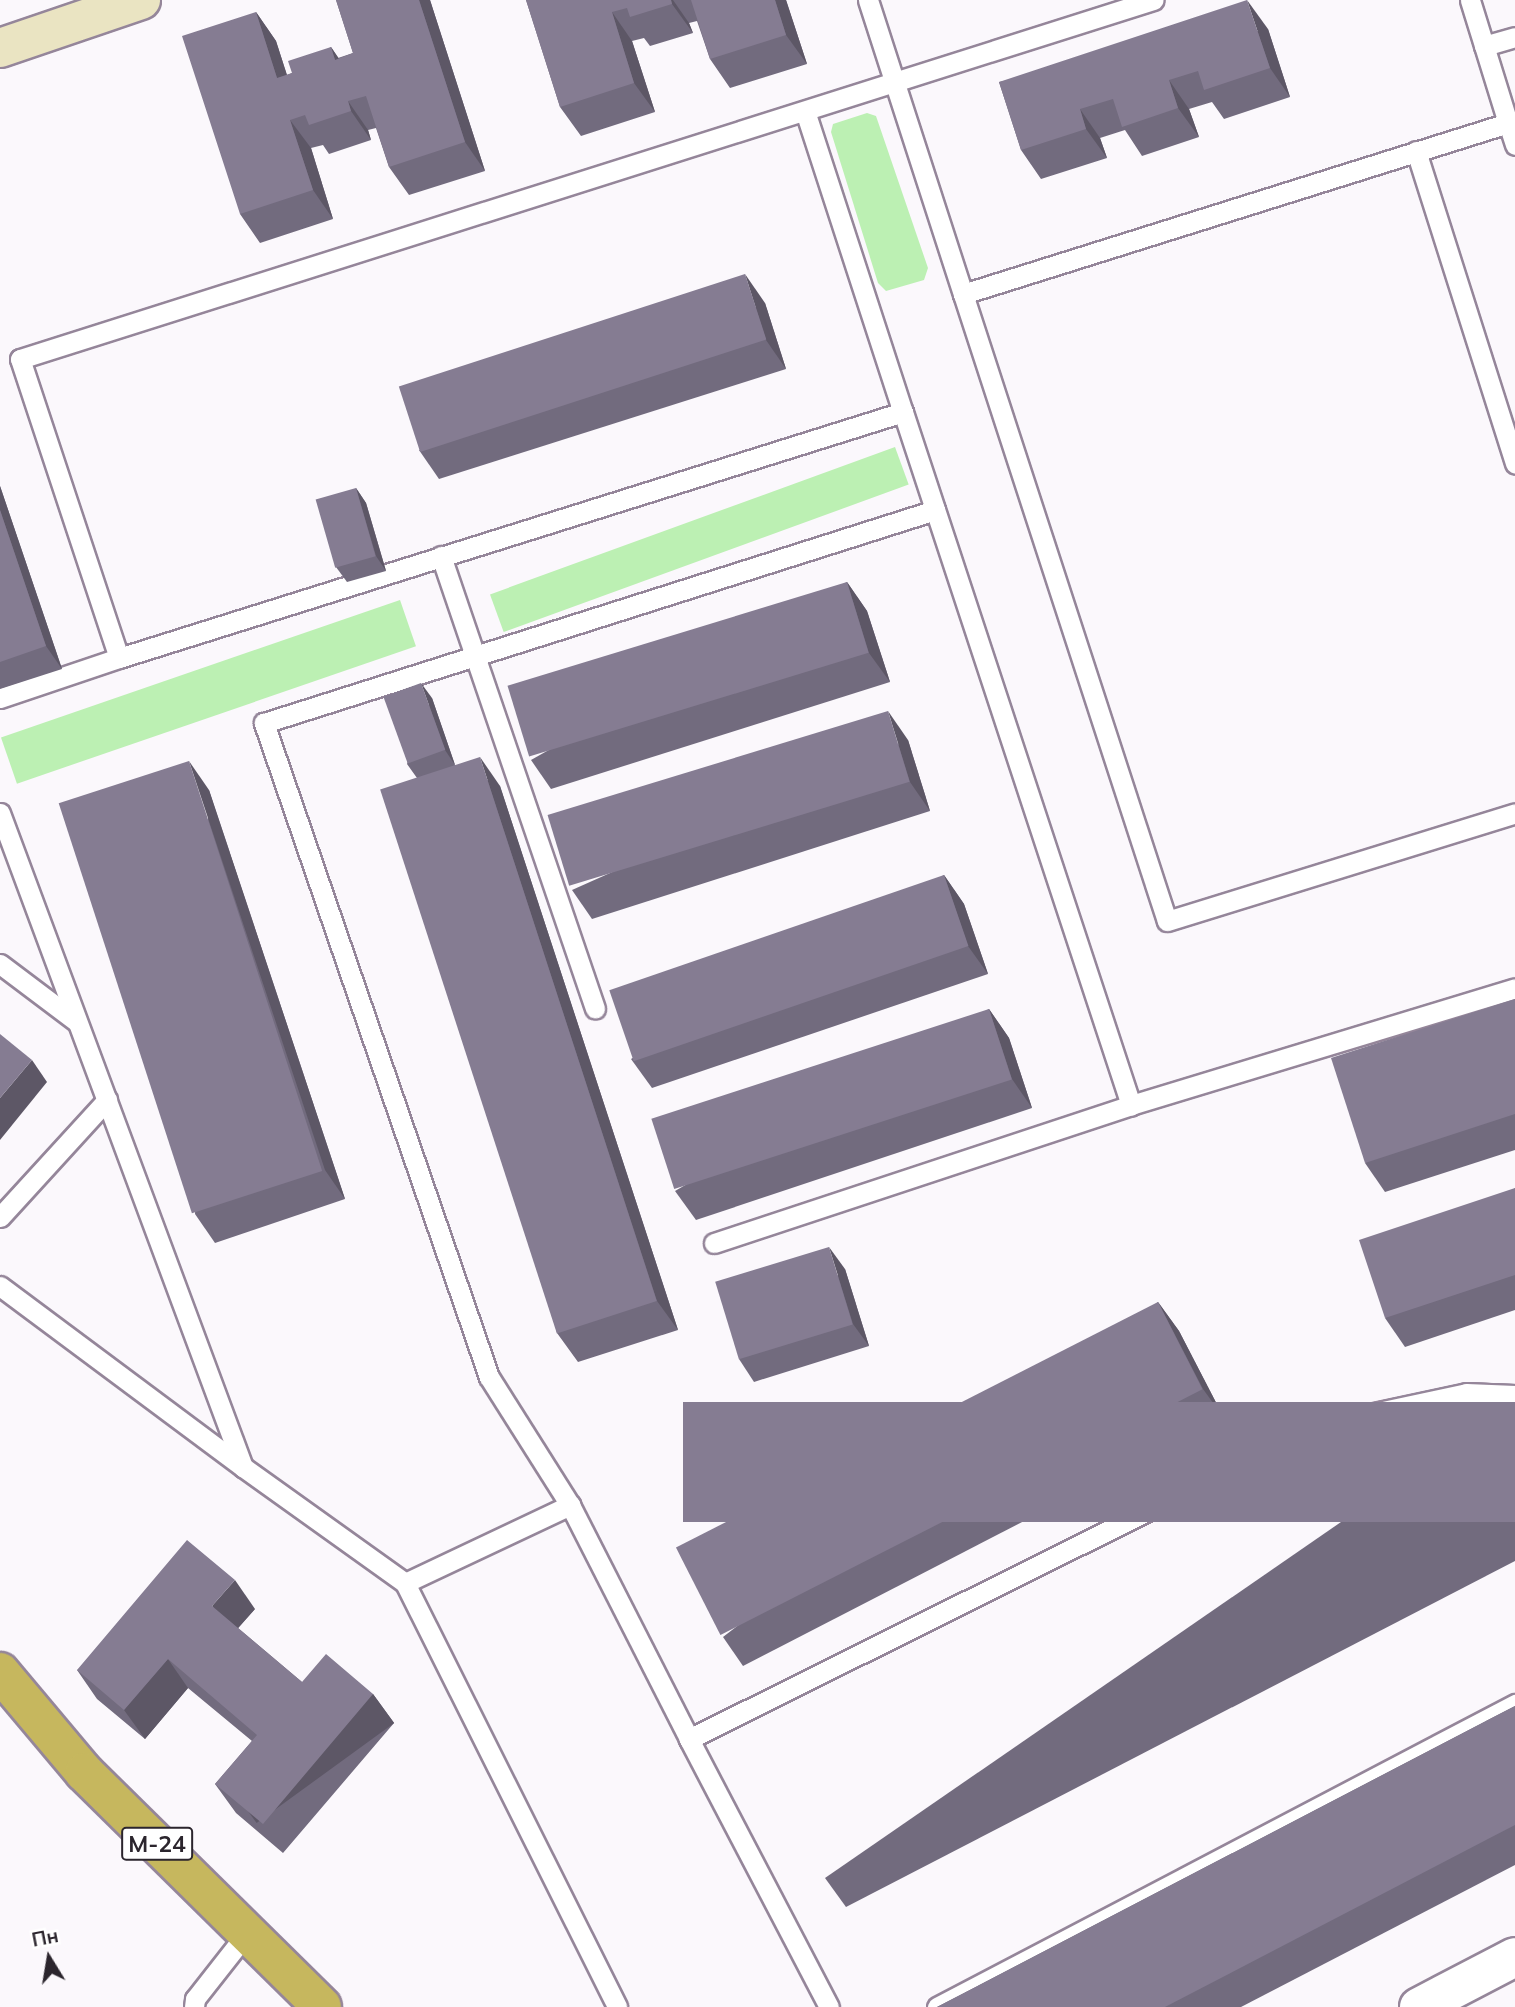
<!DOCTYPE html>
<meta charset="utf-8">
<style>
body{margin:0}
#map{position:relative;width:1515px;height:2007px;overflow:hidden;background:#fbf8fc;font-family:Mulish,sans-serif}
div>[style]{position:absolute}
.green>*{inset:0;background:#bcf0b3;transform-origin:0 0}
.roads{filter:drop-shadow(2px 0 #95869a) drop-shadow(-2px 0 #95869a) drop-shadow(0 2px #95869a) drop-shadow(0 -2px #95869a)}
.service>*{height:19px;margin:-9.5px;padding:0 9.5px;transform-origin:9.5px;border-radius:9.5px;background:#fff}
.tertiary>*{height:38px;margin:-19px;padding:0 19px;transform-origin:19px;border-radius:19px;background:#fff}
.secondary>*{height:38px;margin:-19px;padding:0 19px;transform-origin:19px;border-radius:19px;background:#eae4c2}
.trunk>*{height:38px;margin:-19px;padding:0 19px;transform-origin:19px;border-radius:19px;background:#c6b75e}
.wall>*{inset:0;background:#726b7e}
.shaded-wall>*{inset:0;background:#5d5766;transform-origin:0 0}
.building>*{inset:0;background:#857c92;transform-origin:0 0}
span{translate:-50% -50%;white-space:nowrap;text-align:center;line-height:1.15;-webkit-text-stroke:6px #fff;paint-order:stroke}
.shield-label span{padding:2px 5px;background:#fff;border:2px solid;border-radius:5px;-webkit-text-stroke-width:0}
.shield-label{font-size:23px;color:#2b252d;font-weight:700}
.north{position:absolute;left:14px;top:1923px;width:70px;height:70px;-webkit-text-stroke:5px #fff;paint-order:stroke;rotate:349deg;font-size:19px;font-weight:700;line-height:28px;text-align:center;color:#2b252d}
.north::after{content:'';display:block;margin:auto;width:24px;height:32px;background:#2b252d;clip-path:polygon(50% 0,100% 100%,50% 72%,0 100%)}
</style>
<div id="map">
<div class="green">
<i style="clip-path:polygon(867px 113px,876px 116px,928px 268px,924px 280px,886px 291px,878px 283px,831px 132px,833px 124px)"></i>
<i style="left:895px;top:447px;width:40px;height:431px;rotate:70deg"></i>
<i style="left:400px;top:600px;width:49px;height:422px;rotate:71deg"></i>
</div>
<div class="roads">
<div class="service">
<i style="left:868px;top:0;width:309px;rotate:72.1deg"></i>
<i style="left:963px;top:294px;width:571px;rotate:-17.42deg"></i>
<i style="left:1508px;top:123px;width:129px;rotate:-107.2deg"></i>
<i style="left:1484px;top:46px;width:32px;rotate:-16deg"></i>
<i style="left:805px;top:111px;width:317px;rotate:72deg"></i>
<i style="left:903px;top:412px;width:822px;rotate:162.58deg"></i>
<i style="left:119px;top:658px;width:315px;rotate:-108.3deg"></i>
<i style="left:20px;top:359px;width:1189px;rotate:-17.58deg"></i>
<i style="left:1508px;top:123px;width:23px;rotate:72deg"></i>
<i style="left:1416px;top:151px;width:328px;rotate:72.4deg"></i>
<i style="left:963px;top:294px;width:659px;rotate:71.98deg"></i>
<i style="left:1167px;top:921px;width:364px;rotate:-17.2deg"></i>
<i style="left:903px;top:412px;width:730px;rotate:71.79deg"></i>
<i style="left:1131px;top:1105px;width:401px;rotate:-16.9deg"></i>
<i style="left:441px;top:556px;width:478px;rotate:71.2deg"></i>
<i style="left:0;top:698px;width:126px;rotate:-18.6deg"></i>
<i style="left:0;top:813px;width:698px;rotate:69.62deg"></i>
<i style="left:243px;top:1467px;width:199px;rotate:35.6deg"></i>
<i style="left:405px;top:1583px;width:183px;rotate:-25.3deg"></i>
<i style="left:570px;top:1505px;width:151px;rotate:-122.3deg"></i>
<i style="left:489px;top:1377px;width:692px;rotate:-108.99deg"></i>
<i style="left:264px;top:723px;width:704px;rotate:-17.61deg"></i>
<i style="left:0;top:964px;width:96px;rotate:37deg"></i>
<i style="left:0;top:1217px;width:159px;rotate:-47.6deg"></i>
<i style="left:714px;top:1243px;width:439px;rotate:-18.3deg"></i>
<i style="left:0;top:1286px;width:303px;rotate:36.7deg"></i>
<i style="left:570px;top:1505px;width:263px;rotate:63deg"></i>
<i style="left:405px;top:1583px;width:474px;rotate:63.4deg"></i>
<i style="left:194px;top:2007px;width:8px;rotate:-83deg"></i>
<i style="left:195px;top:1999px;width:84px;rotate:-51.8deg"></i>
<i style="left:829px;top:2007px;width:302px;rotate:-117.6deg"></i>
<i style="left:689px;top:1739px;width:707px;rotate:-26.46deg"></i>
<i style="left:1322px;top:1424px;width:147px;rotate:-12.1deg"></i>
<i style="left:1466px;top:1393px;width:49px;rotate:2.3deg"></i>
<i style="left:937px;top:2007px;width:653px;rotate:-27.66deg"></i>
</div>
<div class="tertiary">
<i style="left:1419px;top:2007px;width:108px;rotate:-27.5deg"></i>
</div>
<div class="secondary">
<i style="left:0;top:48px;width:149px;rotate:-18.8deg"></i>
</div>
<div class="trunk">
<i style="left:0;top:1672px;width:131px;rotate:50deg"></i>
<i style="left:84px;top:1772px;width:334px;rotate:44.6deg"></i>
</div>
</div>
<div class="wall">
<i style="clip-path:polygon(336px 0,430px 0,485px 171px,409px 195px,389px 167px,376px 128px,368px 130px,371px 140px,329px 154px,323px 145px,311px 148px,333px 219px,260px 243px,240px 214px,256px 12px,276px 41px,287px 75px,292px 73px,331px 47px,338px 58px,353px 53px)"></i>
<i style="clip-path:polygon(526px 0,786px 0,807px 64px,730px 88px,710px 59px,697px 21px,689px 23px,693px 33px,650px 46px,644px 38px,632px 41px,655px 112px,581px 136px,560px 107px)"></i>
<i style="clip-path:polygon(1268px 29px,1290px 97px,1224px 119px,1212px 102px,1189px 109px,1199px 137px,1142px 156px,1125px 130px,1100px 138px,1107px 158px,1041px 179px,1021px 150px,999px 82px)"></i>
<i style="clip-path:polygon(765px 303px,786px 369px,439px 479px,419px 450px)"></i>
<i style="clip-path:polygon(0 486px,62px 669px,0 689px)"></i>
<i style="clip-path:polygon(356px 488px,366px 503px,386px 571px,347px 582px,336px 567px)"></i>
<i style="clip-path:polygon(847px 582px,867px 611px,890px 682px,551px 789px,531px 760px)"></i>
<i style="clip-path:polygon(432px 698px,455px 765px,500px 786px,678px 1330px,578px 1362px,557px 1333px,417px 778px,407px 764px)"></i>
<i style="clip-path:polygon(908px 740px,930px 811px,592px 919px,572px 890px)"></i>
<i style="clip-path:polygon(209px 790px,345px 1199px,215px 1243px,195px 1214px)"></i>
<i style="clip-path:polygon(944px 875px,964px 904px,988px 974px,652px 1088px,631px 1059px)"></i>
<i style="clip-path:polygon(1515px 999px,1515px 1150px,1385px 1192px,1365px 1163px)"></i>
<i style="clip-path:polygon(989px 1009px,1009px 1038px,1032px 1108px,696px 1220px,675px 1191px)"></i>
<i style="clip-path:polygon(1515px 1188px,1515px 1310px,1405px 1347px,1385px 1318px)"></i>
<i style="clip-path:polygon(845px 1269px,869px 1346px,754px 1382px,739px 1359px)"></i>
<i style="clip-path:polygon(1158px 1302px,1179px 1331px,1224px 1418px,743px 1666px,723px 1637px)"></i>
<i style="clip-path:polygon(1515px 1402px,1515px 1561px,846px 1907px,825px 1878px)"></i>
<i style="clip-path:polygon(255px 1609px,238px 1628px,302px 1682px,373px 1694px,394px 1723px,283px 1853px,236px 1813px,215px 1784px,252px 1741px,188px 1688px,145px 1739px,97px 1699px,77px 1670px)"></i>
<i style="clip-path:polygon(1515px 1706px,1515px 1865px,1241px 2007px,937px 2007px)"></i>
</div>
<div class="shaded-wall">
<i style="clip-path:polygon(419px 0,430px 0,485px 171px,465px 142px)"></i>
<i style="clip-path:polygon(671px 0,673px 0,689px 23px,693px 33px,672px 4px)"></i>
<i style="clip-path:polygon(775px 0,786px 0,807px 64px,786px 35px)"></i>
<i style="clip-path:polygon(1247px 0,1268px 29px,1290px 97px,1270px 68px)"></i>
<i style="clip-path:polygon(256px 12px,276px 41px,297px 107px,277px 78px)"></i>
<i style="clip-path:polygon(612px 12px,632px 41px,655px 112px,634px 83px)"></i>
<i style="clip-path:polygon(331px 47px,351px 76px,335px 60px)"></i>
<i style="clip-path:polygon(1169px 80px,1189px 109px,1199px 137px,1178px 108px)"></i>
<i style="clip-path:polygon(348px 101px,368px 130px,371px 140px,351px 111px)"></i>
<i style="clip-path:polygon(1080px 109px,1100px 138px,1107px 158px,1086px 129px)"></i>
<i style="clip-path:polygon(290px 120px,311px 148px,333px 219px,313px 190px)"></i>
<i style="clip-path:polygon(745px 274px,765px 303px,786px 369px,766px 340px)"></i>
<i style="clip-path:polygon(0 486px,62px 669px,46px 646px,0 510px)"></i>
<i style="clip-path:polygon(356px 488px,366px 503px,386px 571px,376px 556px)"></i>
<i style="clip-path:polygon(847px 582px,867px 611px,890px 682px,869px 653px)"></i>
<i style="clip-path:polygon(421px 683px,432px 698px,455px 765px,445px 750px)"></i>
<i style="clip-path:polygon(888px 711px,908px 740px,930px 811px,910px 782px)"></i>
<i style="clip-path:polygon(480px 757px,500px 786px,678px 1330px,657px 1301px)"></i>
<i style="clip-path:polygon(189px 761px,209px 790px,345px 1199px,325px 1170px)"></i>
<i style="clip-path:polygon(944px 875px,964px 904px,988px 974px,968px 946px)"></i>
<i style="clip-path:polygon(989px 1009px,1009px 1038px,1032px 1108px,1012px 1079px)"></i>
<i style="clip-path:polygon(32px 1060px,47px 1082px,0 1140px,0 1098px)"></i>
<i style="clip-path:polygon(829px 1247px,845px 1269px,869px 1346px,853px 1324px)"></i>
<i style="clip-path:polygon(1158px 1302px,1179px 1331px,1224px 1418px,1203px 1389px)"></i>
<i style="clip-path:polygon(235px 1580px,255px 1609px,232px 1635px,212px 1606px)"></i>
<i style="clip-path:polygon(168px 1659px,188px 1688px,145px 1739px,124px 1710px)"></i>
<i style="left:373px;top:1694px;width:36px;height:170px;rotate:54deg"></i>
</div>
<div class="building">
<i style="clip-path:polygon(336px 0,419px 0,465px 142px,389px 167px,366px 96px,348px 101px,351px 111px,309px 125px,305px 115px,290px 120px,313px 190px,240px 214px,182px 36px,256px 12px,277px 78px,292px 73px,288px 61px,331px 47px,335px 60px,353px 53px)"></i>
<i style="clip-path:polygon(526px 0,671px 0,672px 4px,630px 17px,627px 8px,612px 12px,634px 83px,560px 107px)"></i>
<i style="clip-path:polygon(691px 0,775px 0,786px 35px,710px 59px)"></i>
<i style="clip-path:polygon(1247px 0,1270px 68px,1204px 90px,1198px 71px,1169px 80px,1178px 108px,1122px 127px,1113px 99px,1080px 109px,1086px 129px,1021px 150px,999px 82px)"></i>
<i style="left:745px;top:274px;width:69px;height:364px;rotate:72deg"></i>
<i style="left:356px;top:488px;width:71px;height:42px;rotate:74deg"></i>
<i style="clip-path:polygon(0 510px,46px 646px,0 662px)"></i>
<i style="left:847px;top:582px;width:74px;height:355px;rotate:73deg"></i>
<i style="left:421px;top:683px;width:71px;height:40px;rotate:70deg"></i>
<i style="left:888px;top:711px;width:74px;height:356px;rotate:73deg"></i>
<i style="left:480px;top:757px;width:572px;height:105px;rotate:72deg"></i>
<i style="left:189px;top:761px;width:431px;height:137px;rotate:72deg"></i>
<i style="left:944px;top:875px;width:75px;height:354px;rotate:71deg"></i>
<i style="clip-path:polygon(1515px 999px,1515px 1114px,1365px 1163px,1331px 1058px)"></i>
<i style="left:989px;top:1009px;width:74px;height:355px;rotate:72deg"></i>
<i style="clip-path:polygon(0 1034px,32px 1060px,0 1098px)"></i>
<i style="clip-path:polygon(1515px 1188px,1515px 1275px,1385px 1318px,1359px 1240px)"></i>
<i style="left:829px;top:1247px;width:81px;height:119px;rotate:73deg"></i>
<i style="left:1158px;top:1302px;width:98px;height:541px;rotate:63deg"></i>
<i style="left:1515px;top:1402px;width:120px;height:832px;rotate:90deg"></i>
<i style="clip-path:polygon(187px 1540px,235px 1580px,212px 1606px,302px 1682px,326px 1654px,373px 1694px,263px 1824px,215px 1784px,257px 1735px,168px 1659px,124px 1710px,77px 1670px)"></i>
<i style="clip-path:polygon(1515px 1706px,1515px 1825px,1165px 2007px,937px 2007px)"></i>
</div>
<div class="shield-label">
<span style="left:157px;top:1844px">М-24</span>
</div>
<div class="north">Пн</div>
</div>
